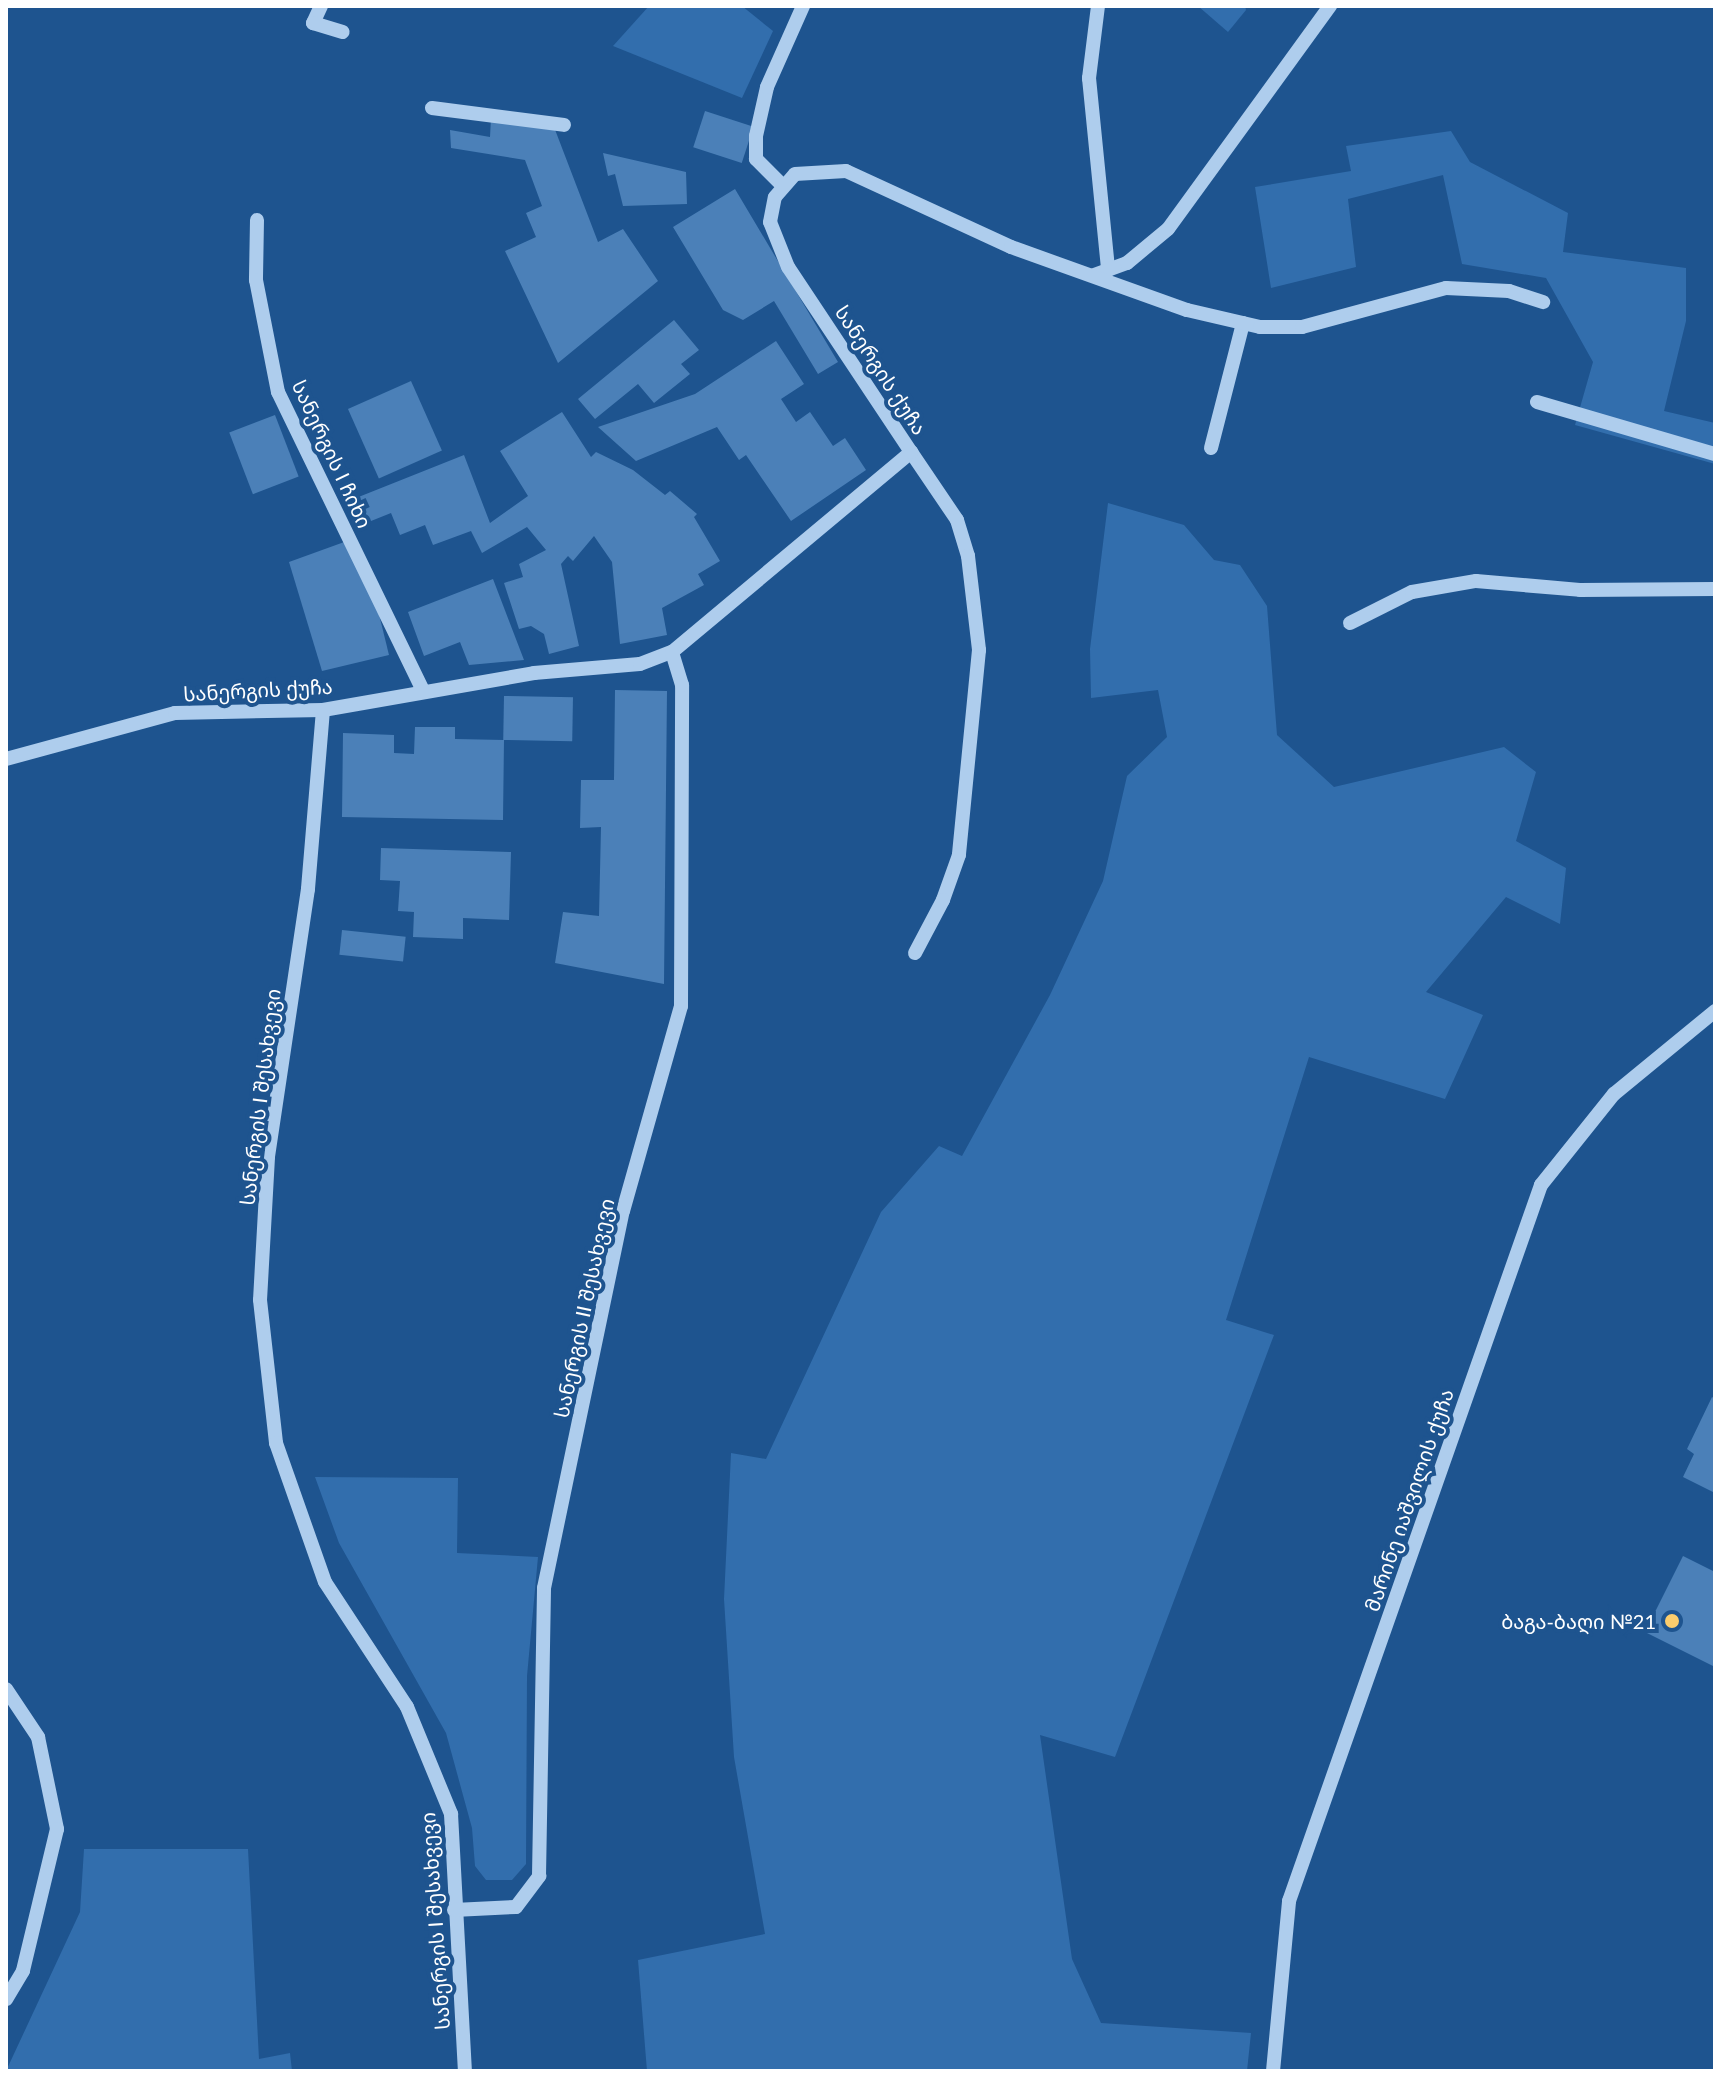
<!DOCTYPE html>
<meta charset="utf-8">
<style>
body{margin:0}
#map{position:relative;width:1721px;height:2077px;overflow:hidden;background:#1e548f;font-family:Lato,"Noto Sans Georgian",sans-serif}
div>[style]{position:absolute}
.green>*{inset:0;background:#326ead}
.building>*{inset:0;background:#4b80b8;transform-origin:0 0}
.minor>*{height:14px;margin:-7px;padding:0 7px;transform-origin:7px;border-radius:7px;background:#aecded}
.dots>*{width:22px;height:22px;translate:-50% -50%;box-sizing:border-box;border:4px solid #1e548f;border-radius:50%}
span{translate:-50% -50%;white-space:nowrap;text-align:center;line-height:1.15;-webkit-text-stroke:8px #1e548f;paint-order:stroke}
.street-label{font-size:20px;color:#fff}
.poi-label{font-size:20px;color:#fff}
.right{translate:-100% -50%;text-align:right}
.frame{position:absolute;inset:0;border:8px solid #fff;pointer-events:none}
</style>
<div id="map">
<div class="green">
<i style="clip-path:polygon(649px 6px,742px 6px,773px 31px,742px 98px,613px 46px)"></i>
<i style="clip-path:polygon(1198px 6px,1245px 6px,1246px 10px,1228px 32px)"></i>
<i style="clip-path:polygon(1451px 131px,1470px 162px,1568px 213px,1563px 252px,1686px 268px,1686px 321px,1664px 411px,1715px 423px,1715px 464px,1575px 425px,1593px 362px,1546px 278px,1462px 264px,1443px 175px,1348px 199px,1356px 267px,1271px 288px,1255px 187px,1351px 171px,1346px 146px)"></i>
<i style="clip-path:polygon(1108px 503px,1184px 525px,1214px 560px,1240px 565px,1267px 606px,1277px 735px,1334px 787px,1504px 747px,1536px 772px,1516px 841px,1566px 868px,1560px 924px,1506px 897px,1426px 992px,1483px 1015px,1445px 1099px,1309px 1057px,1226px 1320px,1274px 1335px,1115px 1757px,1040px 1735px,1072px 1959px,1101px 2023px,1251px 2033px,1247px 2071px,647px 2071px,638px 1960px,765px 1934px,734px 1757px,724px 1599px,731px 1453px,766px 1459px,881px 1212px,939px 1146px,962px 1156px,1050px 995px,1103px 881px,1127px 776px,1167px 737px,1158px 690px,1091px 698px,1090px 649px)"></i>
<i style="clip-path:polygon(315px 1477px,458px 1478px,457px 1553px,538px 1557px,527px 1676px,526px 1864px,512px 1880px,486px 1880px,475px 1866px,472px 1828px,446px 1733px,339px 1543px)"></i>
<i style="clip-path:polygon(84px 1849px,248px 1849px,259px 2059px,290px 2053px,292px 2071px,6px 2071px,80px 1912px)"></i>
</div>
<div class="building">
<i style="left:705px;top:111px;width:51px;height:38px;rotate:18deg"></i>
<i style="clip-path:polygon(491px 118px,554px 127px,598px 242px,623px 229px,658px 281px,558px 363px,505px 251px,536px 237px,526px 213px,542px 206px,525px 160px,451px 148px,450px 130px,490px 137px)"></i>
<i style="clip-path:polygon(603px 153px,686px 172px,687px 204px,623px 206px,615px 174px,608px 176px)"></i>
<i style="clip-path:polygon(735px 189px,838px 362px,818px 374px,774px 301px,743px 320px,723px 310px,673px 227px)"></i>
<i style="clip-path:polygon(674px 320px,699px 350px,681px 364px,690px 374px,654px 403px,638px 384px,595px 419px,578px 399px)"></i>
<i style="clip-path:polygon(776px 341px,804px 384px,781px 399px,796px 422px,810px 412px,833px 446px,845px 438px,866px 470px,791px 521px,746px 455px,739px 460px,717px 427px,636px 461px,598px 427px,695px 394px)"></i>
<i style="left:411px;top:381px;width:76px;height:69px;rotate:66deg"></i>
<i style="clip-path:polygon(562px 412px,591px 457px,596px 452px,633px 470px,665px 495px,670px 491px,697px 514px,694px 517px,720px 561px,698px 574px,704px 585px,662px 608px,667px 635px,620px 644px,612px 562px,594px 536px,573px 561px,568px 556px,561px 564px,579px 646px,549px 654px,544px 634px,531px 626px,519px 629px,504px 583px,523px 577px,519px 564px,546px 550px,527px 527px,482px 553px,471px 531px,433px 545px,425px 525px,400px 535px,391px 513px,361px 525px,351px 500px,464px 455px,490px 523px,528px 496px,500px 451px)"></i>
<i style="left:275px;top:415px;width:66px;height:49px;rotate:69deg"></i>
<i style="clip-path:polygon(347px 541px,374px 594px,389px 655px,322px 671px,289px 562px)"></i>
<i style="clip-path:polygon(493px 579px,524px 660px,469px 665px,460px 642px,424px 656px,408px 612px)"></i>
<i style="clip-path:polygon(615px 690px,667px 691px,664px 984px,555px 963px,563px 912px,599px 916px,601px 827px,580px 828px,581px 780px,614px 780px)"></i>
<i style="left:504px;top:696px;width:69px;height:44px;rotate:1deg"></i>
<i style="clip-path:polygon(415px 727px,455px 727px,455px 739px,504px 740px,503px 820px,342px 817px,343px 733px,394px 735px,394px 753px,414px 754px)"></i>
<i style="clip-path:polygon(381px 848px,511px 852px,509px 920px,463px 918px,463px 939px,413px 937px,414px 912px,398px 911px,400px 881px,380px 880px)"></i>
<i style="left:342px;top:930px;width:64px;height:25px;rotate:6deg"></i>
<i style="clip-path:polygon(1712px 1397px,1715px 1399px,1715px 1493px,1683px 1477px,1694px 1454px,1687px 1449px)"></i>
<i style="clip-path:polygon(1683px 1556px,1715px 1572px,1715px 1667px,1645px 1632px)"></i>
</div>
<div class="minor">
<i style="left:321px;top:6px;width:19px;rotate:115deg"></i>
<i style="left:313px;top:23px;width:31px;rotate:17deg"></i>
<i style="left:1098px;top:6px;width:73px;rotate:97.1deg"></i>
<i style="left:1089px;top:78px;width:193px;rotate:84.3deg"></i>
<i style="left:432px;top:108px;width:133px;rotate:7.3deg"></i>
<i style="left:782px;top:185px;width:37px;rotate:-135deg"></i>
<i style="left:756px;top:159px;width:23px;rotate:-90deg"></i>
<i style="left:756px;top:136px;width:50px;rotate:-77.3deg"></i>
<i style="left:767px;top:87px;width:89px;rotate:-66deg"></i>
<i style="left:257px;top:220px;width:60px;rotate:91deg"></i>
<i style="left:256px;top:280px;width:114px;rotate:78.9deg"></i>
<i style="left:278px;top:392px;width:332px;rotate:64.1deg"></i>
<i style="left:1094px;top:275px;width:35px;rotate:-20deg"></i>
<i style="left:1127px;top:263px;width:53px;rotate:-39.7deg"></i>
<i style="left:1168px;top:229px;width:276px;rotate:-54deg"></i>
<i style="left:1537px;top:402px;width:185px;rotate:16.3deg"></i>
<i style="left:1211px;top:448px;width:129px;rotate:-75.6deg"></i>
<i style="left:911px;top:452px;width:82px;rotate:55.9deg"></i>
<i style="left:957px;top:520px;width:38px;rotate:73deg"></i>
<i style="left:968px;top:556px;width:95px;rotate:83.3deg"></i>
<i style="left:979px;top:650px;width:206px;rotate:95.6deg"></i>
<i style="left:959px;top:855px;width:48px;rotate:109.6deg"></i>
<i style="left:943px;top:900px;width:60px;rotate:117.8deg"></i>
<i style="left:1350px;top:623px;width:69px;rotate:-26.6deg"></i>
<i style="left:1412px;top:592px;width:65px;rotate:-9.8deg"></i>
<i style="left:1476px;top:581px;width:104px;rotate:4.9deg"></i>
<i style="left:1580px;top:590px;width:135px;rotate:-0.4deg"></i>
<i style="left:323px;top:710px;width:180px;rotate:94.8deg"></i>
<i style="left:308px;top:889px;width:271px;rotate:98.5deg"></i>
<i style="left:268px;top:1157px;width:143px;rotate:93.2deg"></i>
<i style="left:260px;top:1300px;width:144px;rotate:83.6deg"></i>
<i style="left:276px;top:1443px;width:147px;rotate:70.6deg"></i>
<i style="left:325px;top:1582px;width:149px;rotate:56.7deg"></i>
<i style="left:407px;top:1707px;width:116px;rotate:67.6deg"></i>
<i style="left:451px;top:1814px;width:257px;rotate:86.9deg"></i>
<i style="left:6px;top:759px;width:175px;rotate:-15.2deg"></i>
<i style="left:175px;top:713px;width:148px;rotate:-1.2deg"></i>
<i style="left:323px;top:710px;width:214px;rotate:-9.9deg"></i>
<i style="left:534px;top:673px;width:106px;rotate:-4.9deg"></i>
<i style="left:640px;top:664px;width:34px;rotate:-21deg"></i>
<i style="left:672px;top:652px;width:312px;rotate:-39.9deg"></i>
<i style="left:911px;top:452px;width:222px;rotate:-123.6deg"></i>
<i style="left:788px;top:267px;width:48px;rotate:-111.8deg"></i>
<i style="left:770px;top:222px;width:25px;rotate:-79deg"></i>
<i style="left:775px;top:197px;width:30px;rotate:-49deg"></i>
<i style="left:795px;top:174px;width:51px;rotate:-3.4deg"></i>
<i style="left:846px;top:171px;width:182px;rotate:24.7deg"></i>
<i style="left:1011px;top:247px;width:187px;rotate:19.7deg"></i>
<i style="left:1187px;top:310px;width:75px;rotate:13.1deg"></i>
<i style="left:1260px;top:327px;width:42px"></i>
<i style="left:1302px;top:327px;width:149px;rotate:-15.2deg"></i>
<i style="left:1446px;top:288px;width:63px;rotate:2.7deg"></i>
<i style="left:1509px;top:291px;width:36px;rotate:18deg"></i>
<i style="left:6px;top:1689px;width:58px;rotate:56.3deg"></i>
<i style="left:38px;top:1737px;width:94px;rotate:78.3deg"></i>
<i style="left:57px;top:1829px;width:146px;rotate:103.5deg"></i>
<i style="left:23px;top:1971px;width:33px;rotate:121deg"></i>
<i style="left:454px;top:1910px;width:62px;rotate:-2.8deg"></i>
<i style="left:516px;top:1907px;width:39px;rotate:-53deg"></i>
<i style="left:539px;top:1876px;width:288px;rotate:-89deg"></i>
<i style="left:544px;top:1588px;width:385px;rotate:-78.2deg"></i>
<i style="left:623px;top:1211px;width:213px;rotate:-74.2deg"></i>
<i style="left:681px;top:1006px;width:321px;rotate:-89.8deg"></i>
<i style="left:682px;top:685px;width:34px;rotate:-107deg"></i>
<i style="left:1273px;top:2071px;width:171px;rotate:-84.6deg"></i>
<i style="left:1289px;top:1901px;width:759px;rotate:-70.61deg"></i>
<i style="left:1541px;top:1185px;width:117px;rotate:-51.3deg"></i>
<i style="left:1614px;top:1094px;width:131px;rotate:-39.4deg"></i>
</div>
<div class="dots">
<i style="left:1672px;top:1621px;background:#fbcd6d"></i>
</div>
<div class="street-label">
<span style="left:881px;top:370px;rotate:57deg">სანერგის ქუჩა</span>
<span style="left:332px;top:454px;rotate:65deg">სანერგის I ჩიხი</span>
<span style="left:258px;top:690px;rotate:-3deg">სანერგის ქუჩა</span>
<span style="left:260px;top:1097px;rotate:-83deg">სანერგის I შესახვევი</span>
<span style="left:584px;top:1308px;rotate:-78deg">სანერგის II შესახვევი</span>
<span style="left:1409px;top:1500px;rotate:-71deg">მარინე იაშვილის ქუჩა</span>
<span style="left:435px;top:1921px;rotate:-94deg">სანერგის I შესახვევი</span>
</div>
<div class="poi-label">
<span class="right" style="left:1656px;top:1621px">ბაგა-ბაღი №21</span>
</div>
<div class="frame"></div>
</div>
